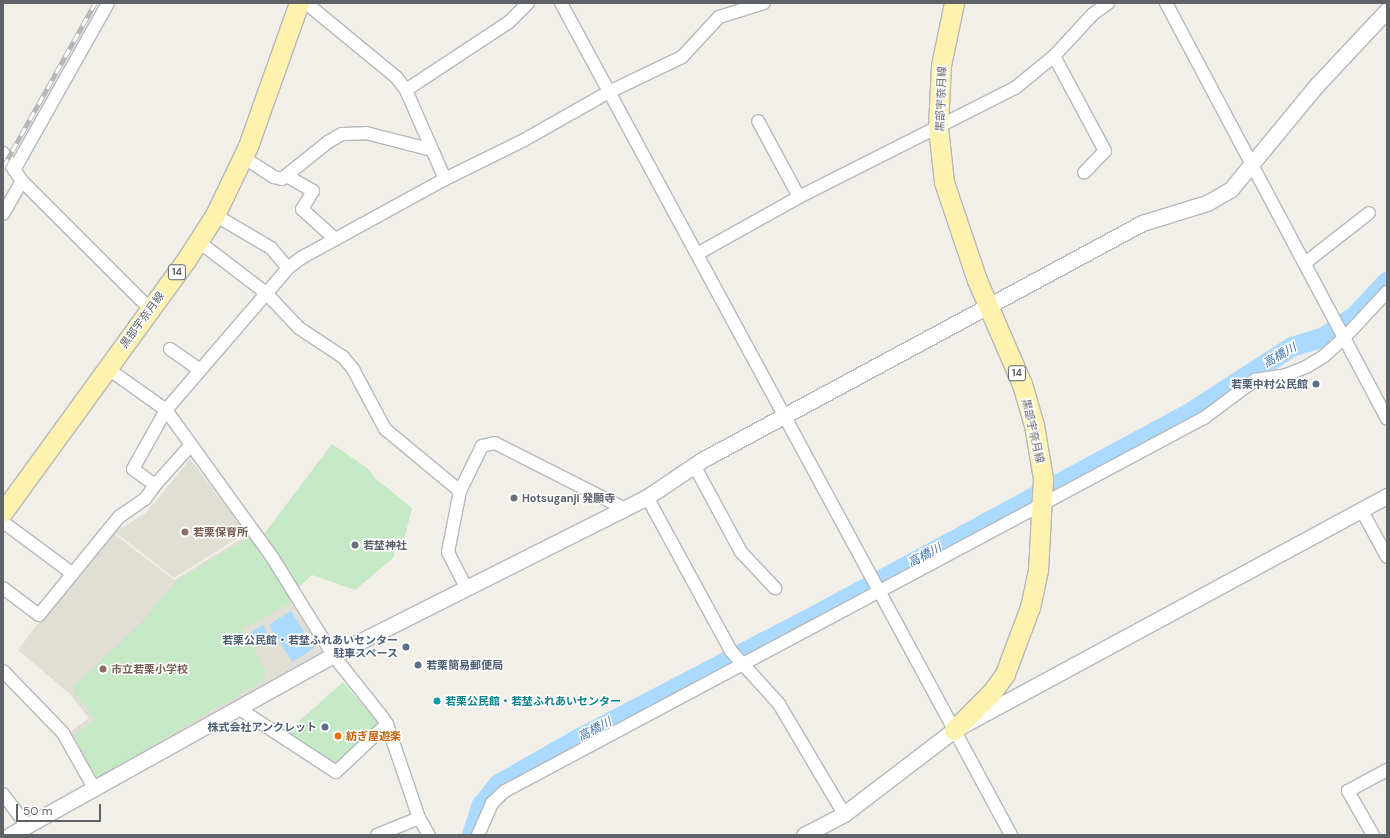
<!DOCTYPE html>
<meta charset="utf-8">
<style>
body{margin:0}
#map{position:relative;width:1390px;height:838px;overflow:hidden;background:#f1efe8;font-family:"DM Sans","Noto Sans JP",sans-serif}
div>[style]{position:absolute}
.education>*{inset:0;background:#e1ded6}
.green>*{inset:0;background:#c5e8c5}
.water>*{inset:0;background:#aadaff;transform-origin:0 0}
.river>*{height:20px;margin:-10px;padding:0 10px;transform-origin:10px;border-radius:10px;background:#aadaff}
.roads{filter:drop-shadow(1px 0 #b5b8bc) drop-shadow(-1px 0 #b5b8bc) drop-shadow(0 1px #b5b8bc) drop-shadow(0 -1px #b5b8bc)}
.minor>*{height:12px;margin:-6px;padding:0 6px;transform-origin:6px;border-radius:6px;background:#fff}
.tertiary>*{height:15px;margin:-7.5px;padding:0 7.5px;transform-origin:7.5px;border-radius:7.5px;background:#fff}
.primary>*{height:19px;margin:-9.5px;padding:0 9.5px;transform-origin:9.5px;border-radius:9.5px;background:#fff2af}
.rail>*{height:4.5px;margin-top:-2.25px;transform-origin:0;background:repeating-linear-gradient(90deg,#fff 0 9px,#b6b7b8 0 18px);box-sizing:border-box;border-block:1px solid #b6b7b8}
.dots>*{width:11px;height:11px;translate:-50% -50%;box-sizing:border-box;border:2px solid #fff;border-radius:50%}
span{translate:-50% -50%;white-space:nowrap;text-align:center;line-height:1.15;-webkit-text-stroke:3px #fff;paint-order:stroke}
.shield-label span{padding:1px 3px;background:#fff;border:1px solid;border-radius:3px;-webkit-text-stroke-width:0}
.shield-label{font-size:10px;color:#5f6368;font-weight:700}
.street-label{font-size:11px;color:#5f6368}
.service-label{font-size:11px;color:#4e5e75;font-weight:700}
.right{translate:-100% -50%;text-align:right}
.left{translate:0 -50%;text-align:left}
.worship-label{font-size:11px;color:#5b616d;font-weight:700}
.education-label{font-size:11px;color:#785e54;font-weight:700}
.culture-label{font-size:11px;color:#0d838f;font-weight:700}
.food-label{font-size:11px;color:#c56008;font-weight:700}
.water-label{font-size:12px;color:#4174aa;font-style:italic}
.frame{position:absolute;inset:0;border:4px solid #5f6368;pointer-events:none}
.scale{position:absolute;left:16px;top:804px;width:85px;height:18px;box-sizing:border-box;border:2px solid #5f6368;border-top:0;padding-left:5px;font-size:12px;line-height:14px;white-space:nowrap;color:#5f6368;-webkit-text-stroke:3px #fff;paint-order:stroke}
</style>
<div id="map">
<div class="education">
<i style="clip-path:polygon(190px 459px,246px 533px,174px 578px,115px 532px,146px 513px)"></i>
<i style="clip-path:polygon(113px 533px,174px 580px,249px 534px,322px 652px,96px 780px,70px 732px,89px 718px,70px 694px,18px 650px,72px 578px,77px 581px)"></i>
</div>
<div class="green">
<i style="clip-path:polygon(332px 444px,367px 468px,376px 479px,412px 508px,405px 536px,395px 549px,394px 557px,355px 590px,312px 575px,299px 587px,264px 534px)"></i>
<i style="clip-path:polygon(249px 537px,293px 602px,242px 629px,266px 671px,264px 680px,97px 778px,74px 736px,95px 719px,74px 692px,75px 685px,141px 623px,176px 581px)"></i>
<i style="clip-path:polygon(343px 682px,379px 724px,336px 766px,286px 733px)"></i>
</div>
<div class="water">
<i style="left:291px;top:611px;width:44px;height:26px;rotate:58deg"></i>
<i style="left:263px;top:625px;width:16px;height:14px;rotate:60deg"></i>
</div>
<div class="river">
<i style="left:472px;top:835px;width:32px;rotate:-72deg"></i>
<i style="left:482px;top:805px;width:27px;rotate:-51deg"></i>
<i style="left:499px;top:784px;width:89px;rotate:-29.7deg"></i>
<i style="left:576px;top:740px;width:258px;rotate:-27.5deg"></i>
<i style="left:805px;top:621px;width:441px;rotate:-28.4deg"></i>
<i style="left:1193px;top:411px;width:118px;rotate:-32.9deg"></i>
<i style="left:1292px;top:347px;width:34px;rotate:-17deg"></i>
<i style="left:1324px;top:337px;width:36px;rotate:-34deg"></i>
<i style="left:1354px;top:317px;width:48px;rotate:-46.7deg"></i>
</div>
<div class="roads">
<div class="minor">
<i style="left:306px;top:3px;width:117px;rotate:39.4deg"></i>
<i style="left:396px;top:77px;width:16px;rotate:52deg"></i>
<i style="left:561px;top:3px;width:946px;rotate:61.59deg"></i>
<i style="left:1166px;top:3px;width:471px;rotate:62deg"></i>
<i style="left:1054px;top:56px;width:108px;rotate:61.8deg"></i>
<i style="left:1105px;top:151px;width:30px;rotate:134deg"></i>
<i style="left:3px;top:153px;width:34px;rotate:56deg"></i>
<i style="left:22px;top:181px;width:181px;rotate:45deg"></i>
<i style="left:243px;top:157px;width:37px;rotate:33deg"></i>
<i style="left:274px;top:177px;width:8px;rotate:14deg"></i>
<i style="left:282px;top:179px;width:59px;rotate:-38.8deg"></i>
<i style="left:328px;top:142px;width:16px;rotate:-30deg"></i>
<i style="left:342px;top:134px;width:24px;rotate:-2deg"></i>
<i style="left:366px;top:133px;width:68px;rotate:14.4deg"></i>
<i style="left:14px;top:170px;width:192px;rotate:-60.6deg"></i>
<i style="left:287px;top:176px;width:30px;rotate:30deg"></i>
<i style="left:313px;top:191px;width:21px;rotate:121deg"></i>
<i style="left:302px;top:209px;width:45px;rotate:42.3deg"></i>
<i style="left:445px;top:179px;width:97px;rotate:-113.7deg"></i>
<i style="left:406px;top:90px;width:123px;rotate:-33.4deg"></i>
<i style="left:509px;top:22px;width:27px;rotate:-45deg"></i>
<i style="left:799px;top:197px;width:242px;rotate:-26.8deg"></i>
<i style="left:1015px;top:88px;width:50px;rotate:-39.4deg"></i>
<i style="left:1054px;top:56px;width:57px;rotate:-47.1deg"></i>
<i style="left:1093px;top:14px;width:19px;rotate:-36deg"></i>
<i style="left:3px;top:214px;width:38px;rotate:-60deg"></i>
<i style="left:215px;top:215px;width:65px;rotate:30.5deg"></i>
<i style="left:271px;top:248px;width:26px;rotate:50deg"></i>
<i style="left:198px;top:241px;width:86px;rotate:37.4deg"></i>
<i style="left:266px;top:293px;width:48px;rotate:46.7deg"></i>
<i style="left:299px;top:328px;width:53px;rotate:33.4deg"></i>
<i style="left:343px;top:357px;width:16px;rotate:50deg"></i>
<i style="left:353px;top:369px;width:68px;rotate:61.9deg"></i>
<i style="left:385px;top:429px;width:97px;rotate:39.6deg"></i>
<i style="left:460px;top:491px;width:62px;rotate:101.1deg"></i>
<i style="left:448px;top:552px;width:39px;rotate:63deg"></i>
<i style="left:697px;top:254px;width:117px;rotate:-29.2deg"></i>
<i style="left:799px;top:197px;width:86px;rotate:-118.3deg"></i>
<i style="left:1305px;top:263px;width:81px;rotate:-38deg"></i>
<i style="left:170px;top:349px;width:37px;rotate:35deg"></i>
<i style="left:107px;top:368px;width:72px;rotate:35.4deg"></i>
<i style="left:166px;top:410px;width:181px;rotate:54.2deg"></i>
<i style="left:272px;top:557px;width:115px;rotate:58.1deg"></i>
<i style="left:333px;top:655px;width:75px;rotate:51.5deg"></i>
<i style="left:380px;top:714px;width:12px;rotate:55deg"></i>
<i style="left:387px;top:724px;width:99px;rotate:71.2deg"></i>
<i style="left:419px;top:818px;width:20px;rotate:60deg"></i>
<i style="left:190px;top:446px;width:52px;rotate:131.9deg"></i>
<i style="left:155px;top:485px;width:27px;rotate:-144deg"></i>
<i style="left:133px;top:469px;width:68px;rotate:-60.8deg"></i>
<i style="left:166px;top:410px;width:187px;rotate:-49.3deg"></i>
<i style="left:288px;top:268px;width:16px;rotate:-38deg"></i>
<i style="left:301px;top:258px;width:164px;rotate:-28.7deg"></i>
<i style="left:445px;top:179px;width:88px;rotate:-26.3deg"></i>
<i style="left:524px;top:140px;width:98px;rotate:-29.5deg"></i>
<i style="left:609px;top:92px;width:81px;rotate:-25.6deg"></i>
<i style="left:682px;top:57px;width:54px;rotate:-47.2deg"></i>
<i style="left:719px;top:17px;width:47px;rotate:-17.3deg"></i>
<i style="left:694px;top:465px;width:99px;rotate:61.6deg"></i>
<i style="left:741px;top:552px;width:50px;rotate:46.6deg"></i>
<i style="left:460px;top:491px;width:50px;rotate:-63.9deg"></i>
<i style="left:482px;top:446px;width:13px;rotate:-13deg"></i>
<i style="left:495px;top:443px;width:144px;rotate:26.9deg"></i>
<i style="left:647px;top:497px;width:175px;rotate:61.4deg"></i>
<i style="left:731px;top:651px;width:72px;rotate:47.8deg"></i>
<i style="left:779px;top:704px;width:128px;rotate:59.4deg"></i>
<i style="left:1362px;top:511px;width:52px;rotate:61.5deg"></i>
<i style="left:3px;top:522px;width:87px;rotate:36.6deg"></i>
<i style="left:3px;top:588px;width:45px;rotate:36.9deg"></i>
<i style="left:39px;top:615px;width:127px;rotate:-50.8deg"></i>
<i style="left:119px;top:517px;width:32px;rotate:-35deg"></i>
<i style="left:145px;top:499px;width:17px;rotate:-54deg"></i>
<i style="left:3px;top:671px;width:86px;rotate:45.9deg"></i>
<i style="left:63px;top:733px;width:63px;rotate:60.6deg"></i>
<i style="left:238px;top:708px;width:117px;rotate:33.1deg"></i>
<i style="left:336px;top:772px;width:70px;rotate:-43.3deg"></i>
<i style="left:3px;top:794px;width:40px;rotate:53deg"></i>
<i style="left:377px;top:835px;width:45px;rotate:-22deg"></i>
<i style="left:478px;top:835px;width:35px;rotate:-66deg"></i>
<i style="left:492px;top:803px;width:18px;rotate:-43deg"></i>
<i style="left:505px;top:791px;width:792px;rotate:-28.09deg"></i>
<i style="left:1204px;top:418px;width:64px;rotate:-36.7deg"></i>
<i style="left:1255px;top:380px;width:31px;rotate:-9deg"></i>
<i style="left:1286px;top:375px;width:22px;rotate:-22deg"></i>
<i style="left:1306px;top:367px;width:21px;rotate:-31deg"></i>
<i style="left:1324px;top:356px;width:28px;rotate:-42deg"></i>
<i style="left:1345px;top:337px;width:62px;rotate:-47deg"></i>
<i style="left:1373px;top:835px;width:51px;rotate:-119.6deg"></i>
<i style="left:1348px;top:791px;width:44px;rotate:-28.3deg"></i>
</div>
<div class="tertiary">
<i style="left:10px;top:835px;width:370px;rotate:-29.1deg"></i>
<i style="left:333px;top:655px;width:352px;rotate:-26.7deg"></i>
<i style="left:647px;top:497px;width:66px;rotate:-33.9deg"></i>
<i style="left:702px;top:460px;width:500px;rotate:-28.3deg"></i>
<i style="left:1142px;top:223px;width:68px;rotate:-17.1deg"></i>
<i style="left:1207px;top:203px;width:28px;rotate:-30deg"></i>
<i style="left:1231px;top:189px;width:134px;rotate:-50.5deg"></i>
<i style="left:1316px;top:86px;width:104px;rotate:-46.9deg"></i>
<i style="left:804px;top:835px;width:45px;rotate:-27.7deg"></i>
<i style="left:844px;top:814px;width:138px;rotate:-37.4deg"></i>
<i style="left:954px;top:730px;width:492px;rotate:-28.4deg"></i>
</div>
<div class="primary">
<i style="left:954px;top:3px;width:63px;rotate:101.8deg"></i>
<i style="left:941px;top:65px;width:62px;rotate:92.8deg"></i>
<i style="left:938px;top:127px;width:55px;rotate:83.8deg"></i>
<i style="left:944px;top:182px;width:103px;rotate:71.4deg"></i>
<i style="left:977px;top:280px;width:113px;rotate:66.6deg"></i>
<i style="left:1022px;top:384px;width:43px;rotate:73.7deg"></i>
<i style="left:1034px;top:425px;width:54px;rotate:80.4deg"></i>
<i style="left:1043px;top:478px;width:92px;rotate:93.1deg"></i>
<i style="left:1038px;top:570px;width:38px;rotate:102deg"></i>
<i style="left:1030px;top:607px;width:72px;rotate:110.5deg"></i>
<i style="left:1005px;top:674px;width:22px;rotate:126deg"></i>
<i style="left:992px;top:692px;width:54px;rotate:135deg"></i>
<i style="left:3px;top:512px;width:311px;rotate:-54deg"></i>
<i style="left:186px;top:260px;width:54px;rotate:-57.2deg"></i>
<i style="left:215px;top:215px;width:76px;rotate:-64.4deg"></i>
<i style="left:248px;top:146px;width:152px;rotate:-70.4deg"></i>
</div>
</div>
<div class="rail">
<i style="left:3px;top:167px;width:188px;rotate:-60.7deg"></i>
</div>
<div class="dots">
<i style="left:1316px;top:384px;background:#5c6f8a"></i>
<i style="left:514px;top:498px;background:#6b7280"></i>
<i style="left:185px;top:532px;background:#8d6e63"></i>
<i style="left:355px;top:545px;background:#6b7280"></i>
<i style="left:406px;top:647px;background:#5c6f8a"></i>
<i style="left:418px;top:665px;background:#5c6f8a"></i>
<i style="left:103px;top:669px;background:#8d6e63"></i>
<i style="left:437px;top:701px;background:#0f9aa8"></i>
<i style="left:325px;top:727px;background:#5c6f8a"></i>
<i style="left:338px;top:736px;background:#e8710a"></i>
</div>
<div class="shield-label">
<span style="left:177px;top:272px">14</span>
<span style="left:1017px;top:373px">14</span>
</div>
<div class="street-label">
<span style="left:941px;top:99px;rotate:-88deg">黒部宇奈月線</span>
<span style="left:142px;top:320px;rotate:-54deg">黒部宇奈月線</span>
<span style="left:1033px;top:431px;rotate:77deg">黒部宇奈月線</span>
</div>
<div class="service-label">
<span class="right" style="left:1308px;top:384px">若栗中村公民館</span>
<span class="right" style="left:398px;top:647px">若栗公民館・若埜ふれあいセンター<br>駐車スペース</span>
<span class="left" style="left:426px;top:665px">若栗簡易郵便局</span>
<span class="right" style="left:317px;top:727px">株式会社アンクレット</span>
</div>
<div class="worship-label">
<span class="left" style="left:522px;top:498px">Hotsuganji 発願寺</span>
<span class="left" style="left:363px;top:545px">若埜神社</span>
</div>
<div class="education-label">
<span class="left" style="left:193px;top:532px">若栗保育所</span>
<span class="left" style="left:111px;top:669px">市立若栗小学校</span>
</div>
<div class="culture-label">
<span class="left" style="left:445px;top:701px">若栗公民館・若埜ふれあいセンター</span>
</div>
<div class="food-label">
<span class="left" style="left:346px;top:736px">紡ぎ屋遊楽</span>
</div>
<div class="water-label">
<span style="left:1280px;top:356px;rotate:-30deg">高橋川</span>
<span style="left:925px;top:556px;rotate:-28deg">高橋川</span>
<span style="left:595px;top:730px;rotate:-28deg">高橋川</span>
</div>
<div class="frame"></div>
<div class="scale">50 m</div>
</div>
